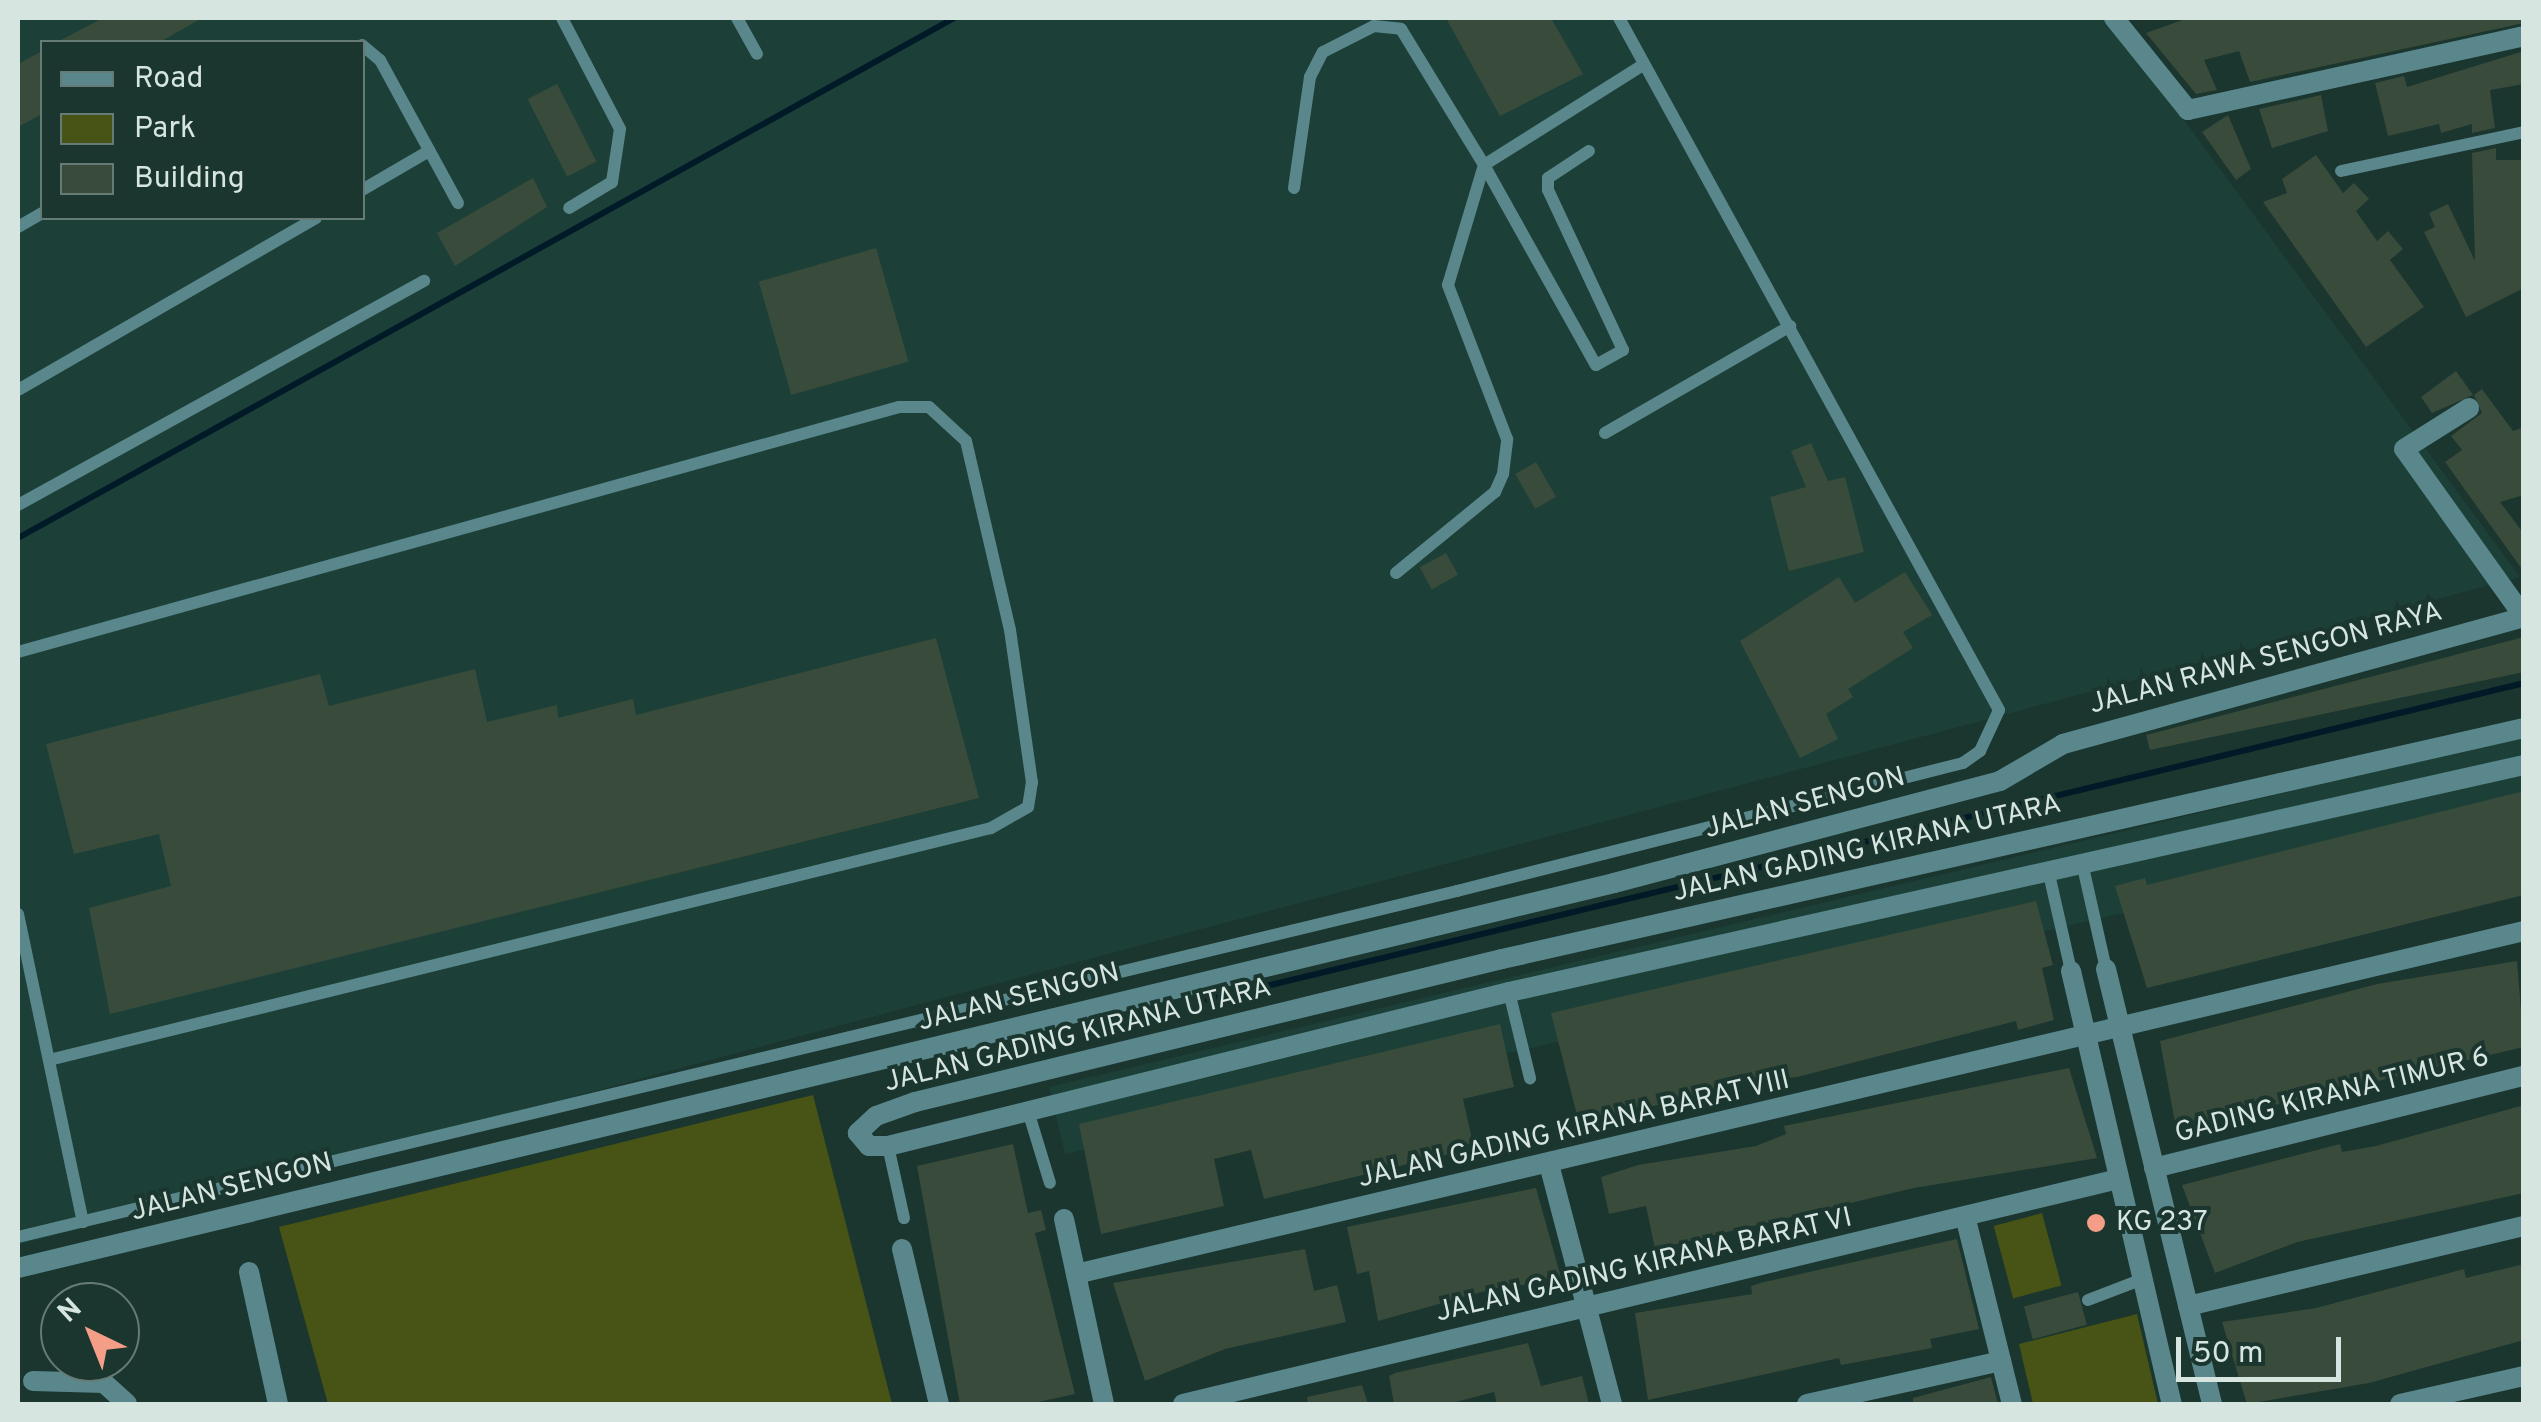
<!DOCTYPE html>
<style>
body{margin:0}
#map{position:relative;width:2541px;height:1422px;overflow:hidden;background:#1b352f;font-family:Overpass,sans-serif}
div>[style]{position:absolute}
.built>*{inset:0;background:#1c4038}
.green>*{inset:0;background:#485415;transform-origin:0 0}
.stream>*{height:6px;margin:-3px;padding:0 3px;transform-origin:3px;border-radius:3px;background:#001a28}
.building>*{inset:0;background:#394b3b;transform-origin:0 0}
.service>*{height:12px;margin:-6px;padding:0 6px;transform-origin:6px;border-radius:6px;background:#5a878c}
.minor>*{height:20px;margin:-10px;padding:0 10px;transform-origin:10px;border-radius:10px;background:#5a878c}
.dots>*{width:28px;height:28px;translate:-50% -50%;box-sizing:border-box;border:5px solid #1b352f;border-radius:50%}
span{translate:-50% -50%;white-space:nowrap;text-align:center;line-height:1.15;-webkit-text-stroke:8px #1b352f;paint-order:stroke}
.street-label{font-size:28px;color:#d6e5e0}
.poi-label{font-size:28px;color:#d6e5e0}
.left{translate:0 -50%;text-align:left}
.frame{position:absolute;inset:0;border:20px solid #d6e5e0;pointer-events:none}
.legend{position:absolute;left:40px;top:40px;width:325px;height:180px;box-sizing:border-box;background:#1b352f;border:2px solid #667b76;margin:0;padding:12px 18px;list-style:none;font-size:30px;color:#d6e5e0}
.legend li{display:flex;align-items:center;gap:20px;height:50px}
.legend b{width:50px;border:2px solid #667b76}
.north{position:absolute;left:40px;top:1282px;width:100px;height:100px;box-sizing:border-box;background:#1b352f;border:2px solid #667b76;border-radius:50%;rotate:317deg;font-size:28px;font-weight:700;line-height:40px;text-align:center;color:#d6e5e0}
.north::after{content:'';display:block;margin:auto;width:35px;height:45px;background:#f49e88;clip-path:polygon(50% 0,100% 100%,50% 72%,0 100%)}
.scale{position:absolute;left:2176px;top:1337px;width:165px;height:45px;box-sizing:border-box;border:5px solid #d6e5e0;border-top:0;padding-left:12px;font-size:30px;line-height:35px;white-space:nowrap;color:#d6e5e0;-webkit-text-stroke:8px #1b352f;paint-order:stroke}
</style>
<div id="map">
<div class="built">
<i style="clip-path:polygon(evenodd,18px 18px,2109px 18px,2520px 577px,18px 1245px,18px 18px,42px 42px,362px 42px,362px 218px,42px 218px,42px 42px)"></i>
<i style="clip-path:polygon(2523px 736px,2523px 822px,1065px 1154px,1049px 1087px)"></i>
</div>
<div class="green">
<i style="clip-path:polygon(813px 1095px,892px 1404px,328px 1404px,279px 1227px)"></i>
<i style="left:2042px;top:1213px;width:75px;height:50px;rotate:75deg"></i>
<i style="clip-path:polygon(2137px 1314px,2158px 1404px,2033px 1404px,2019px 1344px)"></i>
</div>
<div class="stream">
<i style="left:18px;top:538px;width:1071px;rotate:-29.05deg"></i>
<i style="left:1208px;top:1000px;width:1354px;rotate:-13.54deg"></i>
</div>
<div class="building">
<i style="clip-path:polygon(103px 18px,202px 18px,160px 42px,57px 42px)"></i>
<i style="clip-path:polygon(1446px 18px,1551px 18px,1583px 74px,1500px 116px)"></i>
<i style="clip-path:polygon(2188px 18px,2524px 18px,2524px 23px,2250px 82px,2239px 51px,2204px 60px,2217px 90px,2196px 94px,2146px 33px)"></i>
<i style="clip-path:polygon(42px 51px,42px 114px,18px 127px,18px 64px)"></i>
<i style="clip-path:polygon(2524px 51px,2524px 84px,2490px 90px,2495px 128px,2472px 133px,2472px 124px,2441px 133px,2439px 124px,2388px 136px,2375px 83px,2404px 76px,2407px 87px)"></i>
<i style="left:557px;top:84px;width:87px;height:33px;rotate:63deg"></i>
<i style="clip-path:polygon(2321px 95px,2328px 131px,2272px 148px,2259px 109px)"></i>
<i style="clip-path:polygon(2228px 115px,2251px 169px,2236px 180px,2202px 132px)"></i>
<i style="clip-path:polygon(2496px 148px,2496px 160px,2524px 160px,2524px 288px,2466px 317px,2424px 232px,2435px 227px,2429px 213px,2448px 204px,2475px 261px,2472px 153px)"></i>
<i style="clip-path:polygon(2316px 155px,2343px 193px,2354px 183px,2369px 199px,2356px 211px,2377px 241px,2388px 231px,2403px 249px,2390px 260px,2424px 307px,2366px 347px,2263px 202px,2287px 193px,2282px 179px)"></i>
<i style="clip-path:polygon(533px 178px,547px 207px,455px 266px,437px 233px)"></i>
<i style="left:876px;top:248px;width:118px;height:122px;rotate:74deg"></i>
<i style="clip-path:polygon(2456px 371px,2473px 395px,2432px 413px,2421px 397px)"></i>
<i style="clip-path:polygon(2482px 389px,2513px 431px,2524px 427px,2524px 495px,2500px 502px,2524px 534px,2524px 572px,2445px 462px,2462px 450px,2451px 436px,2482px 413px,2474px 395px)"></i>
<i style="clip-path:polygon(1811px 443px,1828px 481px,1845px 477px,1864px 552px,1789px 571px,1770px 497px,1806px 487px,1791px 451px)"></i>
<i style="left:1536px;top:462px;width:40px;height:24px;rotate:60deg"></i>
<i style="left:1446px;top:553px;width:25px;height:30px;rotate:61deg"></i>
<i style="clip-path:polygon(1905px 572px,1932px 615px,1903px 632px,1913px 648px,1848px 689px,1853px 697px,1826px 714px,1838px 739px,1800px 758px,1740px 641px,1839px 577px,1855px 603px)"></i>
<i style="clip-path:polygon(2524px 637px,2524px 672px,2150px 750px,2146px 735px)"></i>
<i style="clip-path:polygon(936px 638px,979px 798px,110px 1014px,89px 908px,171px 886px,159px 834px,74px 854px,46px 744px,320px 674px,329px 706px,475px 669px,487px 722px,557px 705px,558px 718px,633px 699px,636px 715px)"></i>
<i style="clip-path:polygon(2524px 791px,2524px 895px,2147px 988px,2115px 886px,2145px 878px,2147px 885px)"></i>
<i style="clip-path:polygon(2036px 901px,2053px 965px,2042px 968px,2054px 1020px,2018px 1030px,2016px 1021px,1797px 1077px,1726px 1084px,1726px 1091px,1618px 1113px,1621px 1126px,1582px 1135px,1551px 1013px)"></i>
<i style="clip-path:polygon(2517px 961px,2524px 1047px,2176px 1128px,2160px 1041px,2377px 984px)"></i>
<i style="clip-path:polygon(1500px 1024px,1514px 1087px,1463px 1099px,1474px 1148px,1264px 1199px,1251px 1150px,1214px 1159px,1224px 1206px,1101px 1234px,1079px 1124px)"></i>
<i style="clip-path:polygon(2069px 1068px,2097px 1158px,1914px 1188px,1655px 1249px,1646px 1206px,1609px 1214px,1601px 1177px,1638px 1165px,1756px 1146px,1786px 1134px,1784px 1126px)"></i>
<i style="clip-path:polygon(2524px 1105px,2524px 1193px,2297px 1242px,2215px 1273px,2182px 1185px,2340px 1144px,2342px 1152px,2376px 1146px)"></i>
<i style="clip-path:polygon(1013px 1144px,1028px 1213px,1041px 1210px,1046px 1230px,1035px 1233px,1075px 1394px,1029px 1404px,960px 1404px,917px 1166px)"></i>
<i style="clip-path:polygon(1536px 1188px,1562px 1281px,1496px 1288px,1378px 1321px,1369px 1271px,1357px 1274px,1347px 1227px)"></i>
<i style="clip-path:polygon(1957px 1239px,1979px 1329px,1930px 1339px,1932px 1348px,1841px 1365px,1839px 1358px,1648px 1400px,1635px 1313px,1752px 1294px,1751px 1286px,1764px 1282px)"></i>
<i style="clip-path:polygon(1305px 1249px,1314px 1291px,1337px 1285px,1346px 1322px,1225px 1349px,1145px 1381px,1113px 1283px)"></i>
<i style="clip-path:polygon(2524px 1264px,2524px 1340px,2369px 1383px,2247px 1404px,2222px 1322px,2316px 1308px,2464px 1269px,2466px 1278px)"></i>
<i style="left:2078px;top:1292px;width:34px;height:56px;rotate:75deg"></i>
<i style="clip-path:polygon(1528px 1343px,1541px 1386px,1582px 1376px,1589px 1404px,1497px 1404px,1494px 1392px,1448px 1404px,1394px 1404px,1389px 1376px,1395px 1373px)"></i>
<i style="clip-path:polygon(1991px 1377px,1998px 1404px,1913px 1404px,1913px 1398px)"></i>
<i style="clip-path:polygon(1362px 1385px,1368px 1404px,1308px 1404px,1307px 1397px)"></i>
</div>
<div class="service">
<i style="left:562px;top:18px;width:125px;rotate:62.4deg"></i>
<i style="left:620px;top:129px;width:54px;rotate:98.6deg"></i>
<i style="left:612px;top:182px;width:50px;rotate:148.8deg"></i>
<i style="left:737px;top:18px;width:41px;rotate:60.9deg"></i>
<i style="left:362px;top:45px;width:23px;rotate:40deg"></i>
<i style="left:380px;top:60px;width:163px;rotate:61.4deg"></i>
<i style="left:2341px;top:171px;width:187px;rotate:-12deg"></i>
<i style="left:1294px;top:188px;width:112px;rotate:-81.8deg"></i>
<i style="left:1310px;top:77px;width:28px;rotate:-63deg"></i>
<i style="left:1323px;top:52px;width:57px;rotate:-27deg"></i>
<i style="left:1374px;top:26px;width:27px;rotate:6deg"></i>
<i style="left:1401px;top:29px;width:159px;rotate:58.6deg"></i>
<i style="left:1484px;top:165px;width:188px;rotate:-32.2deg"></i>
<i style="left:362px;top:190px;width:78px;rotate:-30.2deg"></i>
<i style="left:18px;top:227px;width:28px;rotate:-30deg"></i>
<i style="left:18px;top:390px;width:344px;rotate:-30deg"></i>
<i style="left:1605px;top:433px;width:214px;rotate:-30deg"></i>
<i style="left:18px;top:505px;width:464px;rotate:-28.9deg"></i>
<i style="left:1396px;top:573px;width:128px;rotate:-39.3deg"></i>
<i style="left:1495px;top:492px;width:20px;rotate:-66deg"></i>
<i style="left:1503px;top:474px;width:35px;rotate:-83deg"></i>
<i style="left:1507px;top:439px;width:165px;rotate:-111deg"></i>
<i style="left:1448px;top:285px;width:125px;rotate:-73.3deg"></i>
<i style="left:1484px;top:165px;width:229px;rotate:60.8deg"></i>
<i style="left:1596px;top:365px;width:31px;rotate:-29deg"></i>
<i style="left:1623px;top:350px;width:177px;rotate:-115.1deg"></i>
<i style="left:1548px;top:190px;width:12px;rotate:-90deg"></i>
<i style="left:1548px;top:178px;width:49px;rotate:-33.4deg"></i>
<i style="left:18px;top:652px;width:914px;rotate:-15.54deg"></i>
<i style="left:899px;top:407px;width:30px"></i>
<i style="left:929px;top:407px;width:50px;rotate:42.6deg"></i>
<i style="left:966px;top:441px;width:194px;rotate:76.9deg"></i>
<i style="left:1010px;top:630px;width:154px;rotate:81.8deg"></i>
<i style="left:1032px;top:782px;width:25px;rotate:99deg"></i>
<i style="left:1028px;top:807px;width:43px;rotate:150.4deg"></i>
<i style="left:991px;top:828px;width:970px;rotate:166.16deg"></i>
<i style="left:2083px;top:867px;width:105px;rotate:77.3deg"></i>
<i style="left:2049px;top:874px;width:99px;rotate:77.2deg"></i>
<i style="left:18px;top:914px;width:315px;rotate:78.1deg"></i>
<i style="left:1509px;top:992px;width:89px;rotate:76.3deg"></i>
<i style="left:1028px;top:1111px;width:75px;rotate:73deg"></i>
<i style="left:888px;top:1146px;width:74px;rotate:77.5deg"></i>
<i style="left:18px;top:1237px;width:1480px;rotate:-13.52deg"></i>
<i style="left:1457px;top:891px;width:522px;rotate:-14.2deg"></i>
<i style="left:1963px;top:763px;width:21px;rotate:-35deg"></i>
<i style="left:1980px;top:751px;width:45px;rotate:-65.1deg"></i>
<i style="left:1999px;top:710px;width:789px;rotate:-118.77deg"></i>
<i style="left:2088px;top:1300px;width:59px;rotate:-20.9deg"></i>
</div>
<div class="minor">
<i style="left:2114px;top:18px;width:118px;rotate:51.2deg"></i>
<i style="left:2188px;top:110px;width:344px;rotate:-12.4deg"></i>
<i style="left:2524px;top:728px;width:1048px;rotate:167.26deg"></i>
<i style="left:1502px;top:959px;width:604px;rotate:166.31deg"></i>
<i style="left:915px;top:1102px;width:41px;rotate:160.3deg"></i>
<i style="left:876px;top:1116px;width:25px;rotate:137deg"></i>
<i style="left:858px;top:1133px;width:17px;rotate:50deg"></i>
<i style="left:869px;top:1146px;width:19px"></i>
<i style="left:888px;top:1146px;width:640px;rotate:-13.93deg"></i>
<i style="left:1509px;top:992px;width:1040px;rotate:-12.61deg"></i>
<i style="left:2106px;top:969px;width:448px;rotate:76.3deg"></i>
<i style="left:2071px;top:971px;width:445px;rotate:76.9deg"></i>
<i style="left:1549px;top:1164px;width:248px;rotate:75.3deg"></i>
<i style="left:2154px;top:1168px;width:381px;rotate:-14deg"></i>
<i style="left:1064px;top:1219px;width:189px;rotate:77.8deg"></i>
<i style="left:1966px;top:1220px;width:190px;rotate:76deg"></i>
<i style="left:902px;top:1249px;width:159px;rotate:76.6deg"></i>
<i style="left:18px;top:1268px;width:1642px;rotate:-13.56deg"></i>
<i style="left:1614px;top:883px;width:399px;rotate:-14.8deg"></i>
<i style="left:2000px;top:781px;width:73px;rotate:-30.4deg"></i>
<i style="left:2063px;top:744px;width:478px;rotate:-15.4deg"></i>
<i style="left:2524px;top:617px;width:206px;rotate:-125.5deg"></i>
<i style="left:2404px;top:449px;width:77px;rotate:-32.2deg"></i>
<i style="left:249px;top:1272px;width:135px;rotate:77.6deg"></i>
<i style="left:1076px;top:1274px;width:1488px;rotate:-13.33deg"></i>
<i style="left:2188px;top:1306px;width:345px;rotate:-13.4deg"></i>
<i style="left:33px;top:1381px;width:71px;rotate:1.6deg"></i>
<i style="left:104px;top:1383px;width:31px;rotate:42deg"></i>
<i style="left:1183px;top:1404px;width:962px;rotate:-13.53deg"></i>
<i style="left:1807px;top:1404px;width:199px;rotate:-12.5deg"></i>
<i style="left:2400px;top:1404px;width:127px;rotate:-12.7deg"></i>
</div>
<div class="dots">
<i style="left:2096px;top:1223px;background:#f49e88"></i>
</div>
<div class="street-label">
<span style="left:2266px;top:659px;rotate:-15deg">JALAN RAWA SENGON RAYA</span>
<span style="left:1805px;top:804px;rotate:-15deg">JALAN SENGON</span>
<span style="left:1867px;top:849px;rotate:-13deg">JALAN GADING KIRANA UTARA</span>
<span style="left:1019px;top:998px;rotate:-14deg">JALAN SENGON</span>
<span style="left:1078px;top:1036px;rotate:-14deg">JALAN GADING KIRANA UTARA</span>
<span style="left:2332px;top:1096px;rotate:-14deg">GADING KIRANA TIMUR 6</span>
<span style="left:1574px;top:1130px;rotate:-13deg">JALAN GADING KIRANA BARAT VIII</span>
<span style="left:232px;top:1188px;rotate:-14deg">JALAN SENGON</span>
<span style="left:1644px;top:1266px;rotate:-13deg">JALAN GADING KIRANA BARAT VI</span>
</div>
<div class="poi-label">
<span class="left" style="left:2116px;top:1223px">KG 237</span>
</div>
<div class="frame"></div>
<ul class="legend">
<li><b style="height:12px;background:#5a878c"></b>Road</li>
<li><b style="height:28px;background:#485415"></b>Park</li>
<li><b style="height:28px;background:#394b3b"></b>Building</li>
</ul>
<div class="north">N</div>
<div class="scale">50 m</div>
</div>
